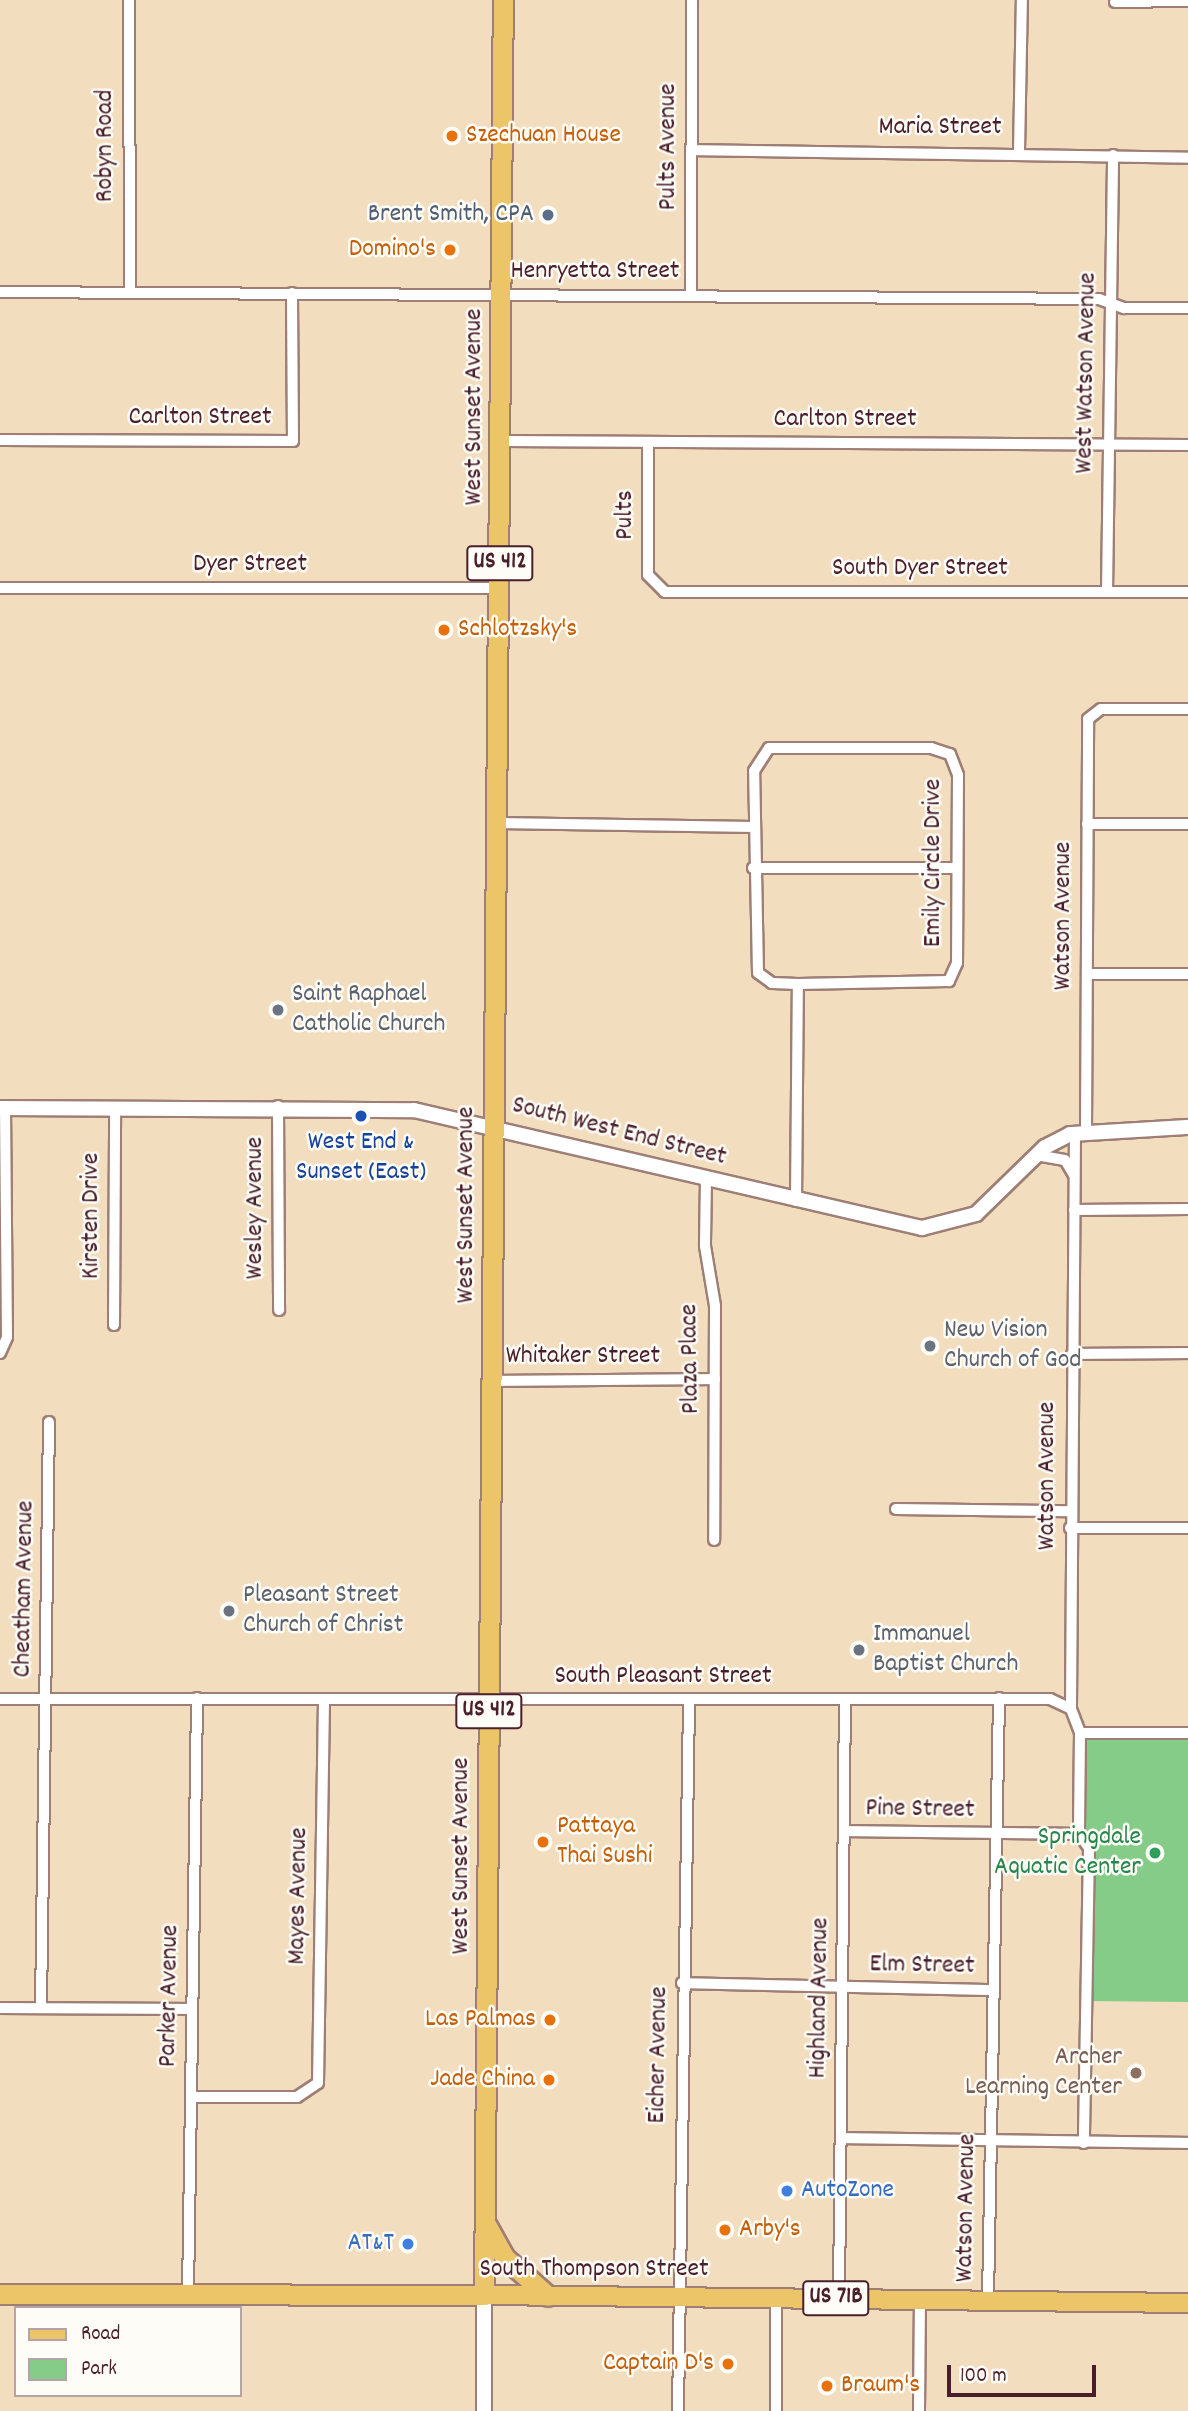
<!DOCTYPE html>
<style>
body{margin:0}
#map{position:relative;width:1188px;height:2411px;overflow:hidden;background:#f2debf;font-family:Dekko,sans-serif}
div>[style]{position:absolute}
.green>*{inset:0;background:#84cc87}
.roads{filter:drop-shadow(2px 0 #9e7e75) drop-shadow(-2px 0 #9e7e75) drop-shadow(0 2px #9e7e75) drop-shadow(0 -2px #9e7e75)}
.minor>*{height:10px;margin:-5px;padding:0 5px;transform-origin:5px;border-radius:5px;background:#fff}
.tertiary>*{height:14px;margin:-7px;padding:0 7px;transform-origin:7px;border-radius:7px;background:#fff}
.primary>*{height:18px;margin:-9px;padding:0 9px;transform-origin:9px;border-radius:9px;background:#edc569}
.trunk>*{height:19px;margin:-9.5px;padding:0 9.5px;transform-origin:9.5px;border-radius:9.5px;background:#edc569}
.dots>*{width:19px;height:19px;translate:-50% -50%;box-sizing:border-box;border:4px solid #fdfcf7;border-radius:50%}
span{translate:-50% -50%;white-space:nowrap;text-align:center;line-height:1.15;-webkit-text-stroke:5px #fdfcf7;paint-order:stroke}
.shield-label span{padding:2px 5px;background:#fdfcf7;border:2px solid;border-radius:5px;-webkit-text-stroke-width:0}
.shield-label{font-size:24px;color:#4a1f2b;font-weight:700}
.street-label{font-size:26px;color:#4a1f2b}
.food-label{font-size:26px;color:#c56008}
.left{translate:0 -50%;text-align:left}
.right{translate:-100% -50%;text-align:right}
.service-label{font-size:26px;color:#4e5e75}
.worship-label{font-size:26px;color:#5b616d}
.transit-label{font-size:26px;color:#164399}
.leisure-label{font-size:26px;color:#27864d}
.education-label{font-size:26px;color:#785e54}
.shop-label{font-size:26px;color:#366cbe}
.legend{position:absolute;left:14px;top:2306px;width:228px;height:91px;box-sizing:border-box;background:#fdfcf7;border:2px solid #b5a4a5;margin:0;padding:9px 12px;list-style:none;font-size:21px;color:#4a1f2b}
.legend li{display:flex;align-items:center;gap:14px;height:35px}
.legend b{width:35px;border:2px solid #b5a4a5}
.scale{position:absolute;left:947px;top:2365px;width:149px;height:32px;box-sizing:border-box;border:4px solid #4a1f2b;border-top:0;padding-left:9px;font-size:21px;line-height:24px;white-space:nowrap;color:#4a1f2b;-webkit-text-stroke:5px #fdfcf7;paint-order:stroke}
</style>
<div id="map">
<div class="green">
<i style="clip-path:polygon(1080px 1733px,1188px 1733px,1188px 2002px,1086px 2001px,1089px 1848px,1079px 1834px)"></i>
</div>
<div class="roads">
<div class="minor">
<i style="left:129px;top:0;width:292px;rotate:89.8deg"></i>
<i style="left:1115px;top:2px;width:73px;rotate:-0.8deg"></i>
<i style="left:692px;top:150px;width:496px;rotate:0.9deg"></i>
<i style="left:1019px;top:151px;width:151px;rotate:-88.9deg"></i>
<i style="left:0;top:292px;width:1099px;rotate:0.36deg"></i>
<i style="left:1099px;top:299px;width:27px;rotate:20deg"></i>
<i style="left:1124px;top:308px;width:64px"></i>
<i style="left:691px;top:295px;width:295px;rotate:-89.8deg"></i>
<i style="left:0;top:440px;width:293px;rotate:0.2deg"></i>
<i style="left:293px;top:441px;width:148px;rotate:-90.4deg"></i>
<i style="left:501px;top:441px;width:687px;rotate:0.33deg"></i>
<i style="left:648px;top:442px;width:133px;rotate:90deg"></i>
<i style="left:648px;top:575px;width:24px;rotate:45deg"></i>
<i style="left:665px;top:592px;width:523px"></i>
<i style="left:0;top:588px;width:500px"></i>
<i style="left:1107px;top:592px;width:437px;rotate:-89.2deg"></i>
<i style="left:769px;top:748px;width:162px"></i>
<i style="left:931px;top:748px;width:20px;rotate:18deg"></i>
<i style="left:950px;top:754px;width:22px;rotate:69deg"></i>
<i style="left:958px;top:775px;width:188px;rotate:90.3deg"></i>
<i style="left:957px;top:963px;width:20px;rotate:114deg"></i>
<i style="left:949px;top:981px;width:151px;rotate:178.9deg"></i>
<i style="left:798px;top:984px;width:26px;rotate:-178deg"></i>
<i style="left:772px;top:983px;width:17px;rotate:-144deg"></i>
<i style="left:758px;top:973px;width:202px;rotate:-91.1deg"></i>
<i style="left:754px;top:771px;width:27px;rotate:-57deg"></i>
<i style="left:497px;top:823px;width:257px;rotate:0.9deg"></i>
<i style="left:1087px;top:824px;width:101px"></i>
<i style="left:753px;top:868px;width:204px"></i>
<i style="left:1087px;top:974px;width:101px"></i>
<i style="left:278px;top:1106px;width:204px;rotate:89.7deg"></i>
<i style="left:1086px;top:1130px;width:411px;rotate:-89.7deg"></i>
<i style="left:1088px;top:719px;width:16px;rotate:-38deg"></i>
<i style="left:1101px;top:709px;width:87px"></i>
<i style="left:1075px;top:1133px;width:576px;rotate:90.4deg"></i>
<i style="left:1071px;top:1709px;width:26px;rotate:69deg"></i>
<i style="left:1080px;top:1733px;width:101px;rotate:90.6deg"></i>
<i style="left:1079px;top:1834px;width:17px;rotate:54deg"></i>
<i style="left:1089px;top:1848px;width:295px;rotate:91deg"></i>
<i style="left:1036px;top:1155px;width:29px;rotate:10deg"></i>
<i style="left:1065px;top:1160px;width:17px;rotate:59deg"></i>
<i style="left:706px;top:1179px;width:67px;rotate:90.9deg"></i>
<i style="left:705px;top:1246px;width:61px;rotate:80.5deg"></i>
<i style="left:715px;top:1306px;width:234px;rotate:90.2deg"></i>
<i style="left:796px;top:1201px;width:217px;rotate:-89.5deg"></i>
<i style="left:1074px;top:1210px;width:114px;rotate:-0.5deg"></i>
<i style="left:114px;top:1325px;width:218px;rotate:-89.7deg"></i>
<i style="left:0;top:1353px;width:17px;rotate:-66deg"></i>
<i style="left:7px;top:1337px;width:229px;rotate:-90.5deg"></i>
<i style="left:1072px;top:1354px;width:116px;rotate:-0.5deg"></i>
<i style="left:493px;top:1381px;width:222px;rotate:-0.5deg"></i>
<i style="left:896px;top:1509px;width:174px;rotate:0.7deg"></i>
<i style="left:1070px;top:1528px;width:118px"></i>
<i style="left:0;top:1699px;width:1050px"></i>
<i style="left:1050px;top:1699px;width:23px;rotate:25deg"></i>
<i style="left:1080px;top:1733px;width:108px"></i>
<i style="left:845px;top:1831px;width:234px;rotate:0.7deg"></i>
<i style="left:682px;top:1983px;width:311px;rotate:1.3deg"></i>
<i style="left:0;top:2008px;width:192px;rotate:0.3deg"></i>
<i style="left:41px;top:2008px;width:586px;rotate:-89.22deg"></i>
<i style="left:191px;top:2097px;width:106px"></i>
<i style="left:297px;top:2097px;width:25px;rotate:-34deg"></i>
<i style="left:318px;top:2083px;width:384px;rotate:-89.1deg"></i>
<i style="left:842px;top:2138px;width:346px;rotate:0.8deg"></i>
<i style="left:188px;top:2294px;width:596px;rotate:-89.13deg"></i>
<i style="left:839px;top:2298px;width:598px;rotate:-89.43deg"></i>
<i style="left:988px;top:2299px;width:601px;rotate:-88.95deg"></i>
<i style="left:678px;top:2411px;width:711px;rotate:-89.11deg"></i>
<i style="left:776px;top:2411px;width:114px;rotate:-90deg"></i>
<i style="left:919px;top:2411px;width:113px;rotate:-89.5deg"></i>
</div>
<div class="tertiary">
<i style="left:0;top:1108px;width:414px;rotate:0.3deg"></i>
<i style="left:414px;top:1110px;width:522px;rotate:13.08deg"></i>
<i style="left:922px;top:1228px;width:56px;rotate:-14.5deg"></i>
<i style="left:976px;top:1214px;width:96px;rotate:-44.2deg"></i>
<i style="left:1045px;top:1147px;width:28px;rotate:-27deg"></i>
<i style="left:1070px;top:1134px;width:118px;rotate:-3.4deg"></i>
<i style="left:484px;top:2411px;width:116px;rotate:-90deg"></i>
</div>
<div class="primary">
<i style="left:484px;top:2295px;width:704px;rotate:0.65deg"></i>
</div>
<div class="trunk">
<i style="left:486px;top:2224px;width:39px;rotate:61deg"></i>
<i style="left:505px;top:2258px;width:57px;rotate:41.5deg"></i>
<i style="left:0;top:2294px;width:484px;rotate:0.1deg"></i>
<i style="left:484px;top:2295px;width:2295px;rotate:-89.53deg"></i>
</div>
</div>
<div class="dots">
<i style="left:452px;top:136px;background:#e8710a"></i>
<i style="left:548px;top:215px;background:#5c6f8a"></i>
<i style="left:450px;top:250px;background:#e8710a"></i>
<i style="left:444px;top:630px;background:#e8710a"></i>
<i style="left:278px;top:1010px;background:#6b7280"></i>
<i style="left:361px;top:1116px;background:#1a4fb4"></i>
<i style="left:930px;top:1346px;background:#6b7280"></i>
<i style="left:229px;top:1611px;background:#6b7280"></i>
<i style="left:859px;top:1650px;background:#6b7280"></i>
<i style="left:543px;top:1842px;background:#e8710a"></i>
<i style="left:1155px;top:1853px;background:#2e9e5b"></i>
<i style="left:550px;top:2020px;background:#e8710a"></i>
<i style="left:1136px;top:2073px;background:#8d6e63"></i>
<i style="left:549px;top:2080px;background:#e8710a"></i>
<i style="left:787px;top:2191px;background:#3f7fe0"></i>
<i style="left:725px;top:2230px;background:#e8710a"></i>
<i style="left:408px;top:2244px;background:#3f7fe0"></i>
<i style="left:728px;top:2364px;background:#e8710a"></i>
<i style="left:827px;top:2386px;background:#e8710a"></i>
</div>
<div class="shield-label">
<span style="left:500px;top:563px">US 412</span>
<span style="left:489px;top:1711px">US 412</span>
<span style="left:836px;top:2298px">US 71B</span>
</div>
<div class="street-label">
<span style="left:940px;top:128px">Maria Street</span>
<span style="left:106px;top:146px;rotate:-90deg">Robyn Road</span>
<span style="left:669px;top:147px;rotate:-90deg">Pults Avenue</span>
<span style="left:595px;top:272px">Henryetta Street</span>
<span style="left:1087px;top:373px;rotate:-89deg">West Watson Avenue</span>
<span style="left:475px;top:407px;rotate:-90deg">West Sunset Avenue</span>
<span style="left:200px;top:418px">Carlton Street</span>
<span style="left:845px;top:420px">Carlton Street</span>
<span style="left:626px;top:515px;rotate:-90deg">Pults</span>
<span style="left:250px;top:565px">Dyer Street</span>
<span style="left:920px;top:569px">South Dyer Street</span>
<span style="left:934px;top:863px;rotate:-90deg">Emily Circle Drive</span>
<span style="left:1064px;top:916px;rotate:-90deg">Watson Avenue</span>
<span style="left:619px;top:1132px;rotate:14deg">South West End Street</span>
<span style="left:467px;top:1205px;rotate:-90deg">West Sunset Avenue</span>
<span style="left:256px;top:1208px;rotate:-90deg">Wesley Avenue</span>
<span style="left:92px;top:1216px;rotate:-90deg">Kirsten Drive</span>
<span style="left:583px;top:1357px">Whitaker Street</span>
<span style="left:691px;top:1359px;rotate:-91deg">Plaza Place</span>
<span style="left:1048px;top:1476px;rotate:-90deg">Watson Avenue</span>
<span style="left:25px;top:1589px;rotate:-89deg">Cheatham Avenue</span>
<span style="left:663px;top:1677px">South Pleasant Street</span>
<span style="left:920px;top:1810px;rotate:1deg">Pine Street</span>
<span style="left:462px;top:1856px;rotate:-90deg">West Sunset Avenue</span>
<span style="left:299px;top:1896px;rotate:-89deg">Mayes Avenue</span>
<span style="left:922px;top:1966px;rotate:1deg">Elm Street</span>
<span style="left:170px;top:1996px;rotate:-89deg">Parker Avenue</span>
<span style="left:820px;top:1998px;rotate:-89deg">Highland Avenue</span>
<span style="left:659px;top:2055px;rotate:-89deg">Eicher Avenue</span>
<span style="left:967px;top:2208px;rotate:-89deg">Watson Avenue</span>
<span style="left:594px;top:2270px">South Thompson Street</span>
</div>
<div class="food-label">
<span class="left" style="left:466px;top:136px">Szechuan House</span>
<span class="right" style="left:436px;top:250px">Domino's</span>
<span class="left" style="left:458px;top:630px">Schlotzsky's</span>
<span class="left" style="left:557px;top:1842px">Pattaya<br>Thai Sushi</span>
<span class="right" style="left:536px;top:2020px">Las Palmas</span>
<span class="right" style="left:535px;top:2080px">Jade China</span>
<span class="left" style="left:739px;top:2230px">Arby's</span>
<span class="right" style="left:714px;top:2364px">Captain D's</span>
<span class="left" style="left:841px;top:2386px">Braum's</span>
</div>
<div class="service-label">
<span class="right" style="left:534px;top:215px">Brent Smith, CPA</span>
</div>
<div class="worship-label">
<span class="left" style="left:292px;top:1010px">Saint Raphael<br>Catholic Church</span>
<span class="left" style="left:944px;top:1346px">New Vision<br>Church of God</span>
<span class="left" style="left:243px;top:1611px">Pleasant Street<br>Church of Christ</span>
<span class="left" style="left:873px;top:1650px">Immanuel<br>Baptist Church</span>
</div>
<div class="transit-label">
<span style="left:361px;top:1158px">West End &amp;<br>Sunset (East)</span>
</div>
<div class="leisure-label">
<span class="right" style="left:1141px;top:1853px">Springdale<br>Aquatic Center</span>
</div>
<div class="education-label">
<span class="right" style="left:1122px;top:2073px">Archer<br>Learning Center</span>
</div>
<div class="shop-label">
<span class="left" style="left:801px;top:2191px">AutoZone</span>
<span class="right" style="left:394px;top:2244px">AT&amp;T</span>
</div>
<ul class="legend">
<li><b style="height:9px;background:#edc569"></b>Road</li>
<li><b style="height:19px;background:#84cc87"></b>Park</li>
</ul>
<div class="scale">100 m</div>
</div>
